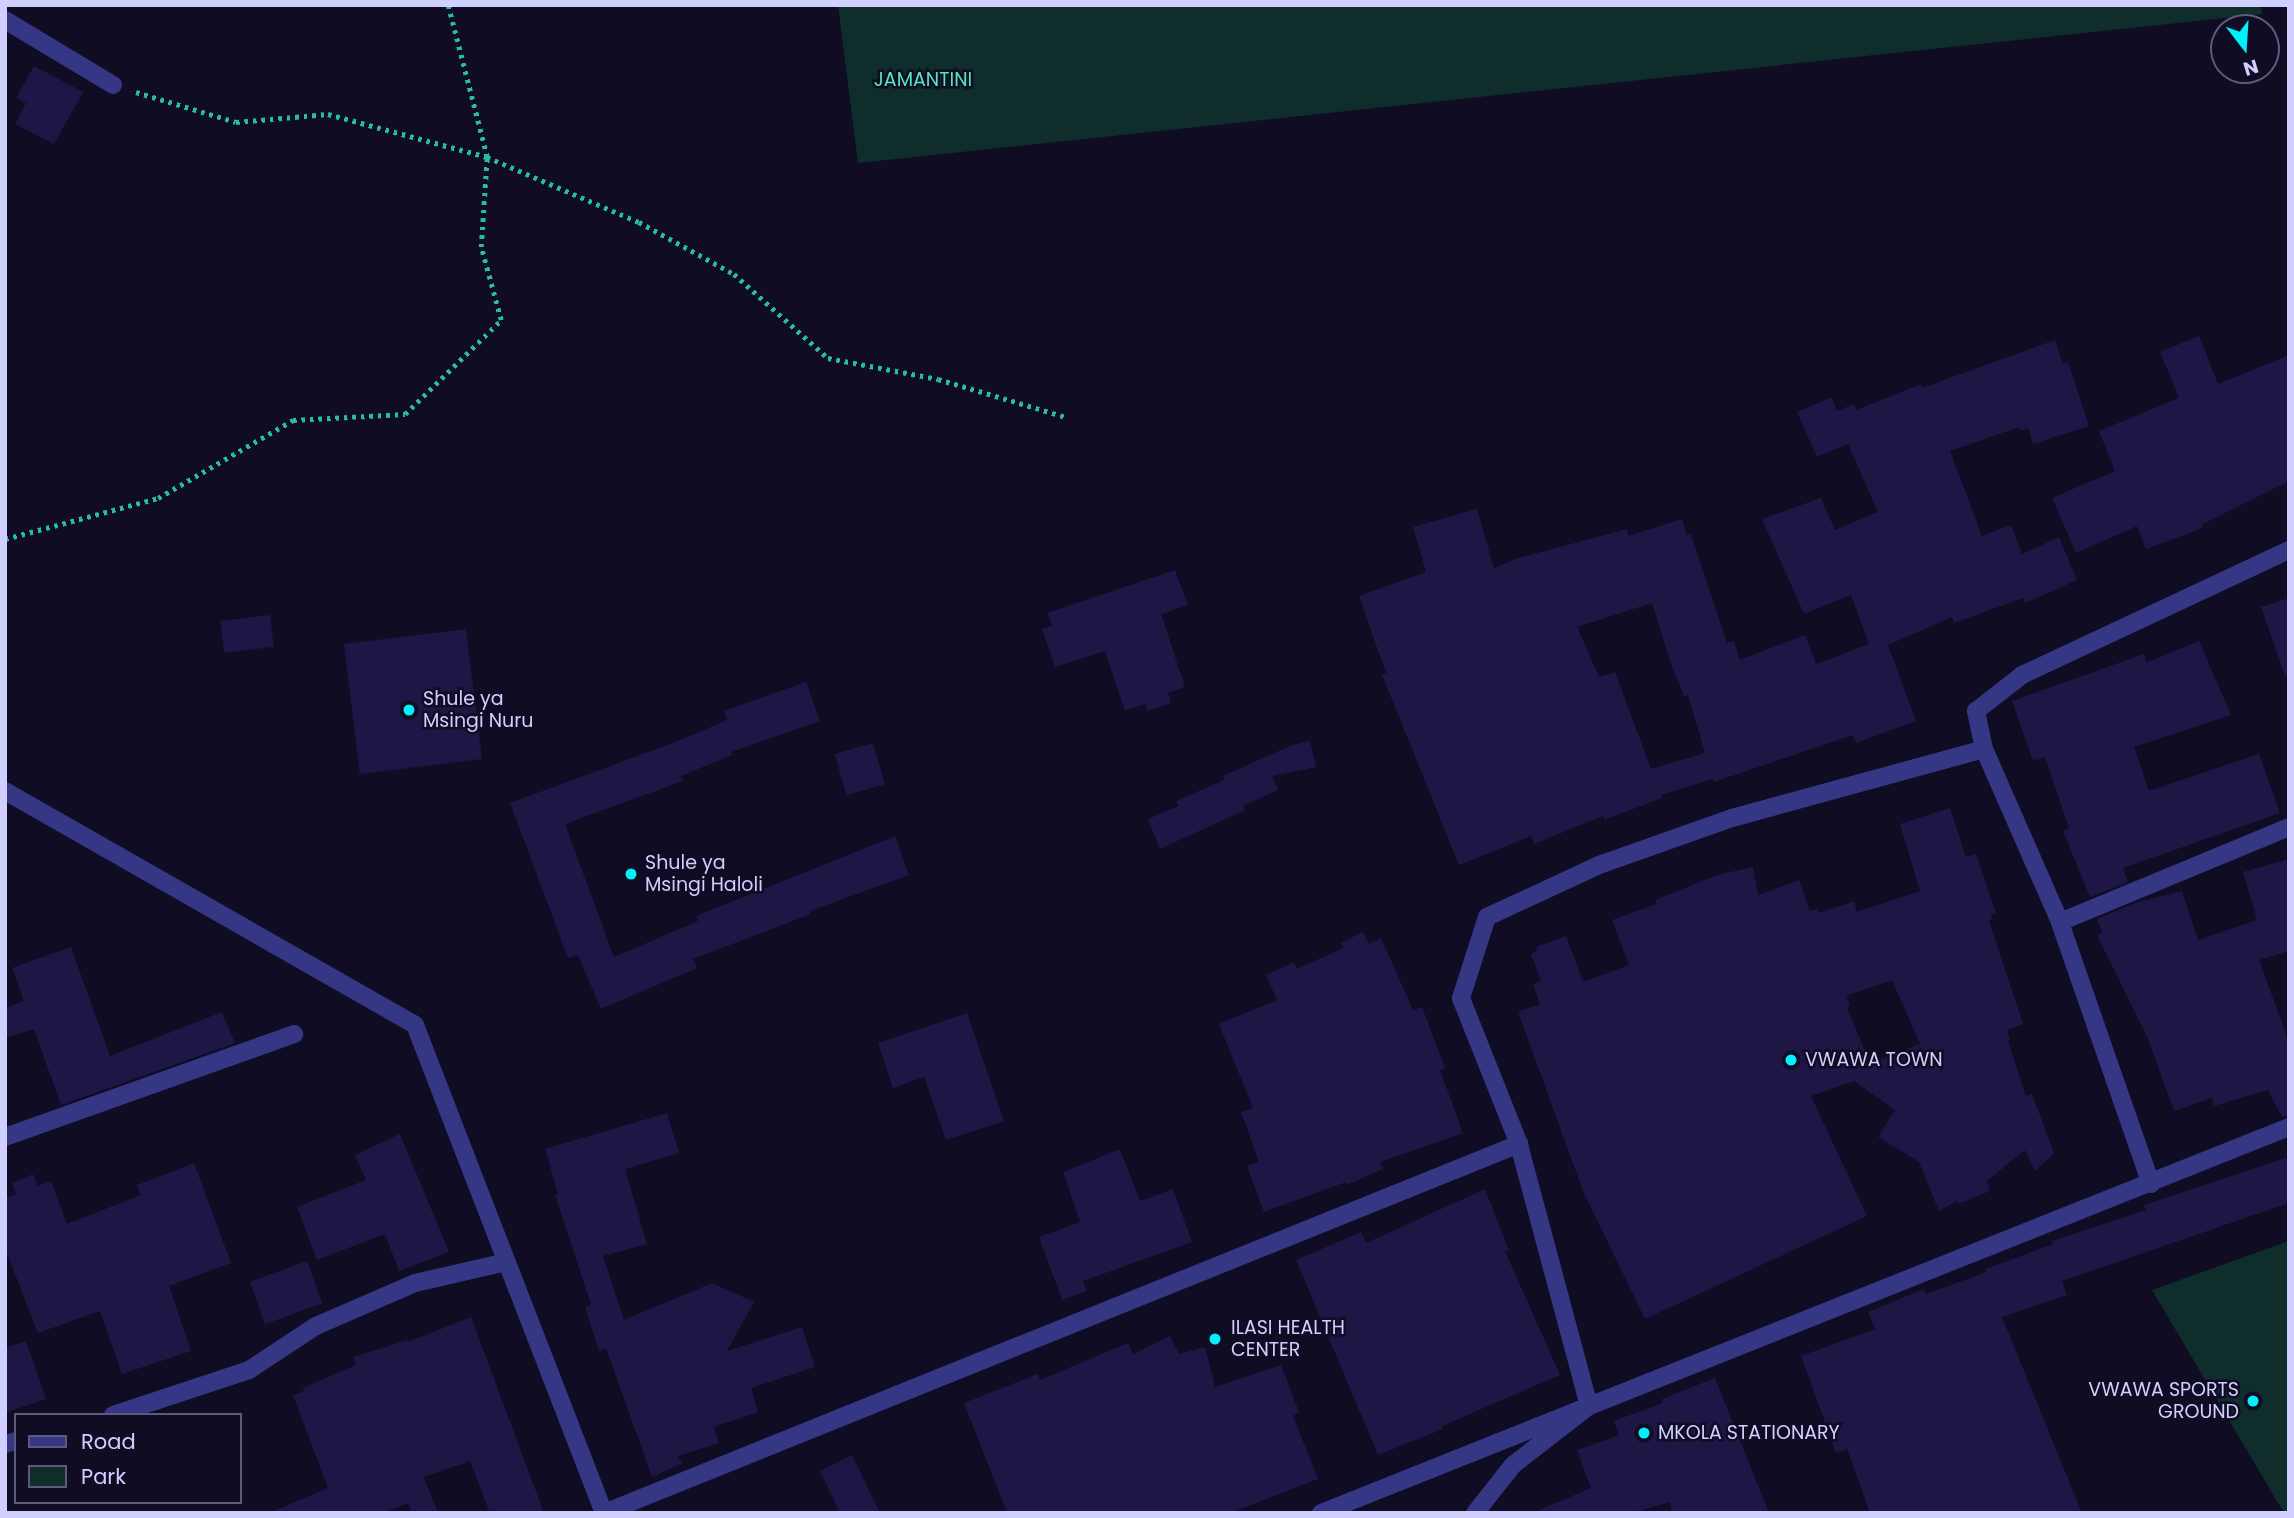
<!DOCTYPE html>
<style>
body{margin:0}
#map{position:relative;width:2294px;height:1518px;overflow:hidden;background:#0f0c23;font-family:Poppins,sans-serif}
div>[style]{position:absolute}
.green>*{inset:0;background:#0f2e2b}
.building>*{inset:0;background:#1e1745;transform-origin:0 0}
.path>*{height:4.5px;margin-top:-2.25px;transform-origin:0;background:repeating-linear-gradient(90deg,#27bba8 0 3.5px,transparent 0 8.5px)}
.minor>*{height:18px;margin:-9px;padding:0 9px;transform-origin:9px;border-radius:9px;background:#353785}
.dots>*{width:19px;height:19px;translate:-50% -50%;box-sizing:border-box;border:4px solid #0f0c23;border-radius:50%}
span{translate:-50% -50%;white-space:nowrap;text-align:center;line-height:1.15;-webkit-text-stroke:5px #0f0c23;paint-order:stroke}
.park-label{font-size:19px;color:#54e6b8}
.poi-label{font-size:19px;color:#d1cfff}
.left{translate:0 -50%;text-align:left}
.right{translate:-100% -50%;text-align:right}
.frame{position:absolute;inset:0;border:7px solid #d1cfff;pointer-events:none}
.legend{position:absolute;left:14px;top:1413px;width:228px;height:91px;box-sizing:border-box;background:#0f0c23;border:2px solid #5d5a7b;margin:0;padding:9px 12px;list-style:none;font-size:21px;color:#d1cfff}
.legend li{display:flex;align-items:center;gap:14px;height:35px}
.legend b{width:35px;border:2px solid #5d5a7b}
.north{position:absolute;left:2210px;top:14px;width:70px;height:70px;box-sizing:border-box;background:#0f0c23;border:2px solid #5d5a7b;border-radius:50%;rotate:163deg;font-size:19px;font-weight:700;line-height:28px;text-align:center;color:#d1cfff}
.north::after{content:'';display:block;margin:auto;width:24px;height:32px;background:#00f1fa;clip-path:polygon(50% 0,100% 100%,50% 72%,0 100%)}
</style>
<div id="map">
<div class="green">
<i style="clip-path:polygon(838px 5px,2261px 5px,2262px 14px,858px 163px)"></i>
<i style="clip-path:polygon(2289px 1241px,2289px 1513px,2284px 1513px,2152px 1290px)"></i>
</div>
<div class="building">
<i style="clip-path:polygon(34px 66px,83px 92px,54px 144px,15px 124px,26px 103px,16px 98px)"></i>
<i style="clip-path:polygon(2199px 336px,2218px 384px,2289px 355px,2289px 481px,2201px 525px,2203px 528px,2146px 549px,2137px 526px,2076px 553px,2052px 498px,2115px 471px,2099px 431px,2179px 398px,2160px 352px)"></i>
<i style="clip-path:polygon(evenodd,2055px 340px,2063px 364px,2068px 362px,2089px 426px,2033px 444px,2028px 428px,2020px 431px,2019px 427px,1950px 451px,1982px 536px,2011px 525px,2022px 554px,2059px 537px,2077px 580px,2025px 603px,2023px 598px,1954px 623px,1952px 617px,1888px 645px,1916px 721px,1856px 743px,1853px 735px,1714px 782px,1713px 779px,1661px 795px,1662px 798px,1604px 820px,1603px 816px,1534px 844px,1531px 836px,1459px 865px,1382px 675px,1386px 673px,1359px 596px,1426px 572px,1413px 527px,1477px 509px,1494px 568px,1518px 558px,1627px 529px,1628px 536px,1682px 519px,1687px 536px,1691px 534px,1727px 643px,1734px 641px,1740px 660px,1805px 635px,1816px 664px,1869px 644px,1851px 595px,1804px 614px,1762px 519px,1821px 498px,1835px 530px,1878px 512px,1848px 444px,1817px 457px,1797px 412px,1832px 397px,1837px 411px,1854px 404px,1856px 410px,1921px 384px,1922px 388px,2055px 340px,1652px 603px,1670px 661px,1684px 696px,1688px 695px,1705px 753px,1651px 769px,1615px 672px,1599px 677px,1577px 627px,1652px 603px)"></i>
<i style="clip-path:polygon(1175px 570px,1188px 605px,1161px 614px,1185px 687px,1168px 693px,1171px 703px,1148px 711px,1145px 704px,1125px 711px,1105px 651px,1055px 667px,1042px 629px,1052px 626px,1047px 613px)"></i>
<i style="clip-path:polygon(2289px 598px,2289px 675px,2285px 676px,2261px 607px)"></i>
<i style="left:270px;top:615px;width:32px;height:50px;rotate:83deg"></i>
<i style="left:466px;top:629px;width:131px;height:123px;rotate:83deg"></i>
<i style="clip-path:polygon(2199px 641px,2231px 715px,2134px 747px,2149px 791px,2259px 754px,2280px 813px,2123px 868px,2128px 882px,2090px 897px,2063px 831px,2069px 828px,2045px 757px,2033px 761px,2012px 701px,2144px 654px,2146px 663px)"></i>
<i style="clip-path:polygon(806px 682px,820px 721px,731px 752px,732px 755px,681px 776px,683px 781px,565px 824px,614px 957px,698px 921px,696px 916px,895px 836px,909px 875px,810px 911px,811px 914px,693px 959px,697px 968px,601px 1009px,578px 955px,568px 958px,510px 803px,678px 741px,727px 720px,724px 711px)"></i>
<i style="clip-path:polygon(1310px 741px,1316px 767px,1272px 776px,1278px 790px,1243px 806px,1245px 810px,1160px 849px,1148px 819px,1179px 806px,1176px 801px,1224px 780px,1223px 776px,1292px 745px)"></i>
<i style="left:873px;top:743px;width:43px;height:40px;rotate:74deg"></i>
<i style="clip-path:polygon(evenodd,1950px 808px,1966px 857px,1976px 854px,1996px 913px,1991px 915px,1992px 920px,1989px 921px,2023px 1024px,2007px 1030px,2010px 1040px,2008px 1041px,2026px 1096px,2032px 1094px,2054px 1153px,2035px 1171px,2025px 1150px,1987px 1181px,1990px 1191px,1958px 1204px,1957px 1201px,1939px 1211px,1919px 1162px,1878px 1137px,1895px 1110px,1854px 1081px,1811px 1096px,1867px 1216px,1645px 1319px,1583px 1191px,1518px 1012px,1540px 1004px,1533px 984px,1541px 981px,1531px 954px,1537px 951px,1536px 947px,1566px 936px,1583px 982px,1629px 965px,1612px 920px,1657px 904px,1655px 900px,1717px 875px,1753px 867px,1758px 895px,1799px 880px,1810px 911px,1817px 909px,1819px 913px,1854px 901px,1857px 912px,1920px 891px,1900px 824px,1950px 808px,1892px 980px,1920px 1044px,1870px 1063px,1847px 1008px,1850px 1006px,1846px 996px,1892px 980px)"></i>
<i style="clip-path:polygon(2289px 859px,2289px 951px,2259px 960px,2289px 1042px,2289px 1116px,2282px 1117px,2268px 1090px,2214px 1106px,2212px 1098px,2174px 1111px,2148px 1039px,2097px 935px,2102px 933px,2097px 919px,2135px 903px,2182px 891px,2198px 940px,2257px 920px,2243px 872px)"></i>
<i style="clip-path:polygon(1363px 932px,1369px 944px,1381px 938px,1413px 1010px,1422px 1007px,1445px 1068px,1440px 1070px,1463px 1133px,1380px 1162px,1383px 1169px,1347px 1185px,1346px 1182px,1264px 1212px,1247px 1166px,1259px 1162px,1241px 1112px,1253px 1108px,1219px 1024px,1277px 1000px,1266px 975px,1294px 962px,1297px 969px,1343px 948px,1341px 943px)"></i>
<i style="clip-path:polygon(71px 947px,110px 1056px,222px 1012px,235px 1043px,61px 1105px,34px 1029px,5px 1038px,5px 1008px,24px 1001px,12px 968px)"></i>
<i style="clip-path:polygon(967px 1013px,1004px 1121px,946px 1140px,924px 1077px,893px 1088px,878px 1043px)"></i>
<i style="clip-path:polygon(667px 1113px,679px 1153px,625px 1169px,647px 1244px,603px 1256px,624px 1320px,712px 1283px,754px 1302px,727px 1351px,802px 1327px,815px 1367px,751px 1388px,758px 1412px,714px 1427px,719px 1443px,678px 1456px,682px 1463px,652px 1477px,606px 1348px,599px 1351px,585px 1307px,591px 1305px,555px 1195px,558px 1194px,545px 1149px)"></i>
<i style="clip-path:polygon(400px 1134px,449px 1252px,399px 1271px,385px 1234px,317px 1260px,297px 1207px,366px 1180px,355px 1155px)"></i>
<i style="clip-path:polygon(1120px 1149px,1140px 1201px,1173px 1189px,1192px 1242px,1083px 1281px,1087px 1291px,1062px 1300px,1039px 1237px,1080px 1222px,1063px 1172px)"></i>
<i style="clip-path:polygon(2289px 1157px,2289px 1203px,2062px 1281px,2067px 1295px,2002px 1317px,2082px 1513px,1870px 1513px,1847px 1449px,1836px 1453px,1801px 1356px,1875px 1329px,1868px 1312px,1924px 1289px,1926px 1294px,1987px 1272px,1986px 1269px,2053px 1244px,2052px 1241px,2146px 1210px,2144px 1205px)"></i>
<i style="clip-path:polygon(194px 1163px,231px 1263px,169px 1286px,191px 1351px,122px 1374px,100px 1311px,38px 1333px,5px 1248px,5px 1198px,16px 1194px,12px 1183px,33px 1174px,38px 1186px,51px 1181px,67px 1224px,141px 1195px,137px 1185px)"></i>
<i style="clip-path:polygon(1485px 1189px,1509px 1250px,1505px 1251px,1560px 1375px,1442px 1426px,1443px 1429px,1378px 1455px,1296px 1260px,1361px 1232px,1366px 1243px)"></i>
<i style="left:307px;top:1261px;width:45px;height:61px;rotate:70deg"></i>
<i style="clip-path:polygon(471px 1317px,544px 1513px,490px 1513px,470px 1461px,424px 1477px,438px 1513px,412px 1513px,408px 1503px,383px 1513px,269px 1513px,328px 1488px,293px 1395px,304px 1391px,303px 1388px,356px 1365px,354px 1357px,407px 1340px,408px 1342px)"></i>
<i style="clip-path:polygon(1170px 1336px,1179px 1354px,1205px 1347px,1215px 1387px,1281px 1365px,1299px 1412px,1293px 1416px,1318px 1479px,1230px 1513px,1007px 1513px,964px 1403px,1038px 1374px,1040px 1380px,1128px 1343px,1133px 1354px)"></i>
<i style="clip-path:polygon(26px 1341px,46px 1399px,5px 1413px,5px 1348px)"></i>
<i style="clip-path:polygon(1715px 1378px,1769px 1513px,1672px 1513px,1670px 1502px,1632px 1513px,1532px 1513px,1591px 1488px,1577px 1450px,1619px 1435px,1614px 1421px,1663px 1403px,1662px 1399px)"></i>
<i style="clip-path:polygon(852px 1455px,880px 1513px,840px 1513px,820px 1471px)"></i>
</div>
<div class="path">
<i style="left:136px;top:92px;width:104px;rotate:16.7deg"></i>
<i style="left:236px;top:122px;width:92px;rotate:-5deg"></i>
<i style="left:328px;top:114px;width:165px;rotate:15.1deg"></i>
<i style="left:487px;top:157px;width:165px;rotate:23.2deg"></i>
<i style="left:639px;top:222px;width:108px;rotate:28.7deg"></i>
<i style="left:734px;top:274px;width:126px;rotate:41.8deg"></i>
<i style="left:828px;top:358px;width:112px;rotate:10.8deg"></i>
<i style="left:938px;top:379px;width:134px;rotate:16.5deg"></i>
<i style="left:5px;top:539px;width:158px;rotate:-15deg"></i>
<i style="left:158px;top:498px;width:156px;rotate:-30deg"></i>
<i style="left:293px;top:420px;width:112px;rotate:-3.1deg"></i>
<i style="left:405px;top:414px;width:134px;rotate:-44.4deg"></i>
<i style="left:501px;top:320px;width:76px;rotate:-105.3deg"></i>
<i style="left:481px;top:247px;width:90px;rotate:-86.2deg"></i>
<i style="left:487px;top:157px;width:157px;rotate:-104.4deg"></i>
</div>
<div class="minor">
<i style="left:5px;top:20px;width:126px;rotate:31deg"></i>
<i style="left:5px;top:791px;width:472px;rotate:29.7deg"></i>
<i style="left:415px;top:1025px;width:523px;rotate:68.83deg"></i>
<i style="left:2060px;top:922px;width:248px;rotate:-22.5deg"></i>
<i style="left:5px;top:1137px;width:307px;rotate:-19.6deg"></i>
<i style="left:2151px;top:1184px;width:277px;rotate:-109.2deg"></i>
<i style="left:2060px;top:922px;width:189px;rotate:-113.7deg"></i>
<i style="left:1984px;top:749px;width:39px;rotate:-102deg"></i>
<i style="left:1976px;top:711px;width:58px;rotate:-38deg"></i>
<i style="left:2022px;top:675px;width:295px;rotate:-25.1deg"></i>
<i style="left:113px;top:1415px;width:143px;rotate:-18.3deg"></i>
<i style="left:249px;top:1370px;width:80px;rotate:-33.3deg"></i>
<i style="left:316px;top:1326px;width:108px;rotate:-23.5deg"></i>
<i style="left:415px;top:1283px;width:94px;rotate:-12.9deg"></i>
<i style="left:5px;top:1444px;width:11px;rotate:-15deg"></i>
<i style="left:604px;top:1513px;width:987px;rotate:-21.96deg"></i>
<i style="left:1321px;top:1513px;width:1042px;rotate:-21.74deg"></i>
<i style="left:1475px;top:1513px;width:61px;rotate:-51.6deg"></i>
<i style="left:1513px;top:1465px;width:96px;rotate:-37.8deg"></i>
<i style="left:1589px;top:1406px;width:271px;rotate:-105deg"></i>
<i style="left:1519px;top:1144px;width:157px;rotate:-111.7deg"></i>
<i style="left:1461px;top:998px;width:85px;rotate:-72.2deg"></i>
<i style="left:1487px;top:917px;width:123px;rotate:-24.9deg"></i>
<i style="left:1599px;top:865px;width:141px;rotate:-19.5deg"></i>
<i style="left:1732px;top:818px;width:261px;rotate:-15.3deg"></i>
</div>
<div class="dots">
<i style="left:409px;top:710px;background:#00f1fa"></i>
<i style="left:631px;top:874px;background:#00f1fa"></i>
<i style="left:1791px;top:1060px;background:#00f1fa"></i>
<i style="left:1215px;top:1339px;background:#00f1fa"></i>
<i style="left:2253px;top:1401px;background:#00f1fa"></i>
<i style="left:1644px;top:1433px;background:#00f1fa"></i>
</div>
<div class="park-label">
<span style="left:923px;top:80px">JAMANTINI</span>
</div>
<div class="poi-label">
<span class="left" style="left:423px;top:710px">Shule ya<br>Msingi Nuru</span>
<span class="left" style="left:645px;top:874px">Shule ya<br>Msingi Haloli</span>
<span class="left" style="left:1805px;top:1060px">VWAWA TOWN</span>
<span class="left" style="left:1231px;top:1339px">ILASI HEALTH<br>CENTER</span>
<span class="right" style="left:2239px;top:1401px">VWAWA SPORTS<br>GROUND</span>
<span class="left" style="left:1658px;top:1433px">MKOLA STATIONARY</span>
</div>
<div class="frame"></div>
<ul class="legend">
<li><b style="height:9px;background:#353785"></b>Road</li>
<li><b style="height:19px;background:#0f2e2b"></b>Park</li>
</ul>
<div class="north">N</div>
</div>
